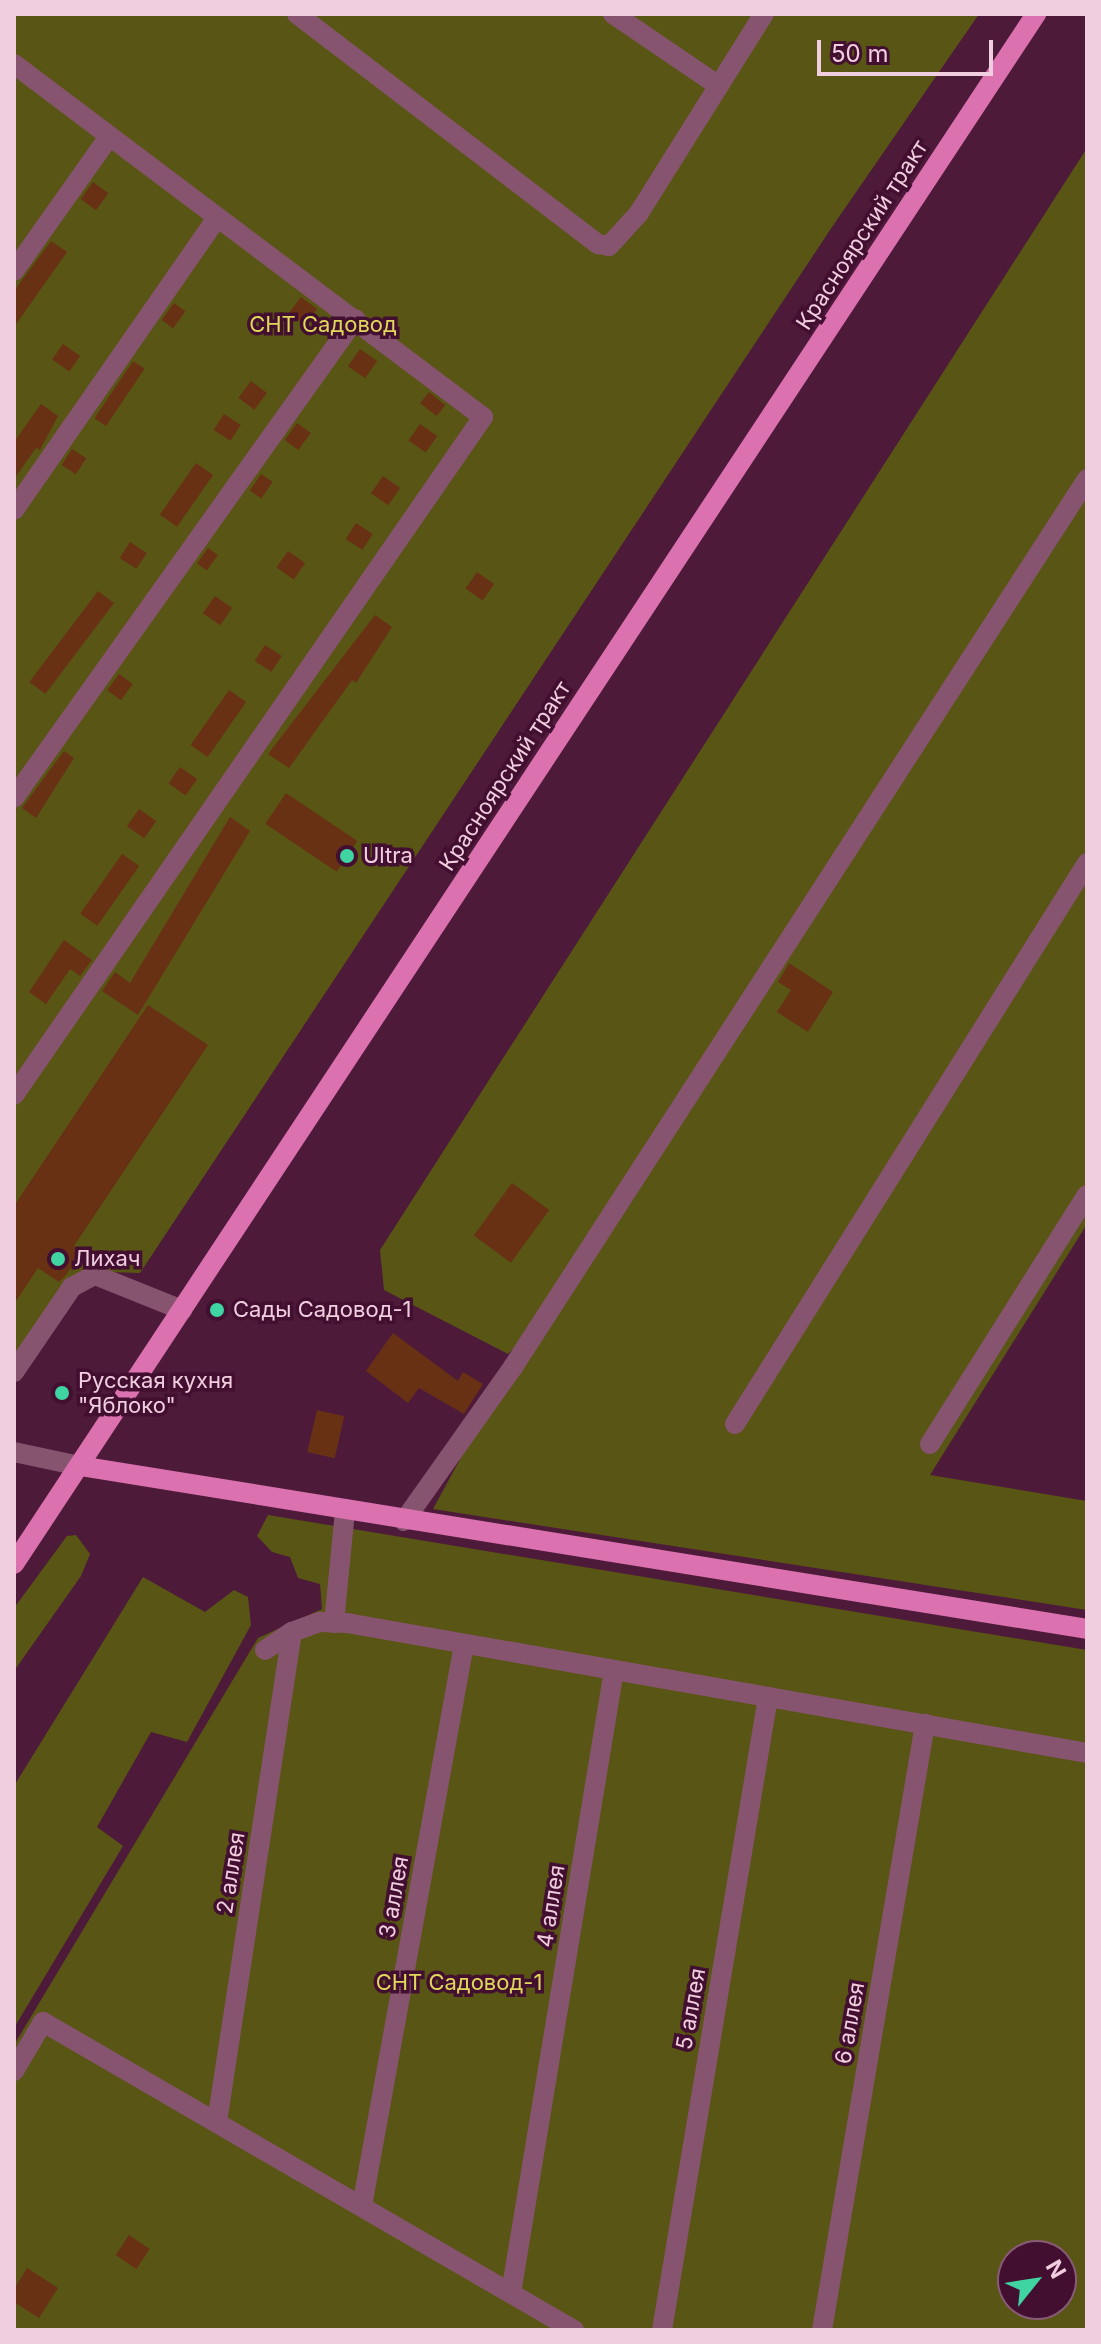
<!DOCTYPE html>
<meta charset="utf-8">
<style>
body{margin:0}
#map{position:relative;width:1101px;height:2344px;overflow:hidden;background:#4e1a3a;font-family:Inter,sans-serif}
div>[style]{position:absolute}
.green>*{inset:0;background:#595514}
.building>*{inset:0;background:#683114;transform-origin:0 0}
.minor>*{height:20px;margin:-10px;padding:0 10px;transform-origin:10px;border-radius:10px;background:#875470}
.major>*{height:20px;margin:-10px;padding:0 10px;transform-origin:10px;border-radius:10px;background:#db72af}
.dots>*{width:22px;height:22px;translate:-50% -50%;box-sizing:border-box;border:4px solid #430f30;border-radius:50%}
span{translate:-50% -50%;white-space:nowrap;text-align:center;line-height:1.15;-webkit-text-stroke:7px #430f30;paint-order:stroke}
.street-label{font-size:22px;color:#f0cedf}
.park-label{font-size:22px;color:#e0d85a}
.poi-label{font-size:22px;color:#f0cedf}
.left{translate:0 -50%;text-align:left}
.frame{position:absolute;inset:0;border:16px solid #f0cedf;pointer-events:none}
.north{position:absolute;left:997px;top:2240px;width:80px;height:80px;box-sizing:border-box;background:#430f30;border:2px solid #885b76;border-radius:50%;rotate:60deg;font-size:22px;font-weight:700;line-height:32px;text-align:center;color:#f0cedf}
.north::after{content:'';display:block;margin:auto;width:28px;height:36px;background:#40d4a2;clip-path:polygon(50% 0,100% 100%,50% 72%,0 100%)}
.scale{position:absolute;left:817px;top:40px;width:176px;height:36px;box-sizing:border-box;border:4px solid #f0cedf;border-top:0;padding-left:10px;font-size:24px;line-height:28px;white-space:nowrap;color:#f0cedf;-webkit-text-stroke:6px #430f30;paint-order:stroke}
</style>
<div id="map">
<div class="green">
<i style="clip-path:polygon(14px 14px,979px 14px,832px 227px,140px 1273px,108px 1272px,97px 1262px,24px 1365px,14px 1371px)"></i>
<i style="clip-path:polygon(1087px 148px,1087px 1224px,930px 1475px,1087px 1501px,1087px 1610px,433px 1509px,528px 1334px,508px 1354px,384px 1290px,380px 1250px)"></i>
<i style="clip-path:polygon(evenodd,268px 1515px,1087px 1650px,1087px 2330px,14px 2330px,14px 2045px,258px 1638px,322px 1609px,320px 1584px,298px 1578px,290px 1557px,272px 1552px,257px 1536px,268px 1515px,1013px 2256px,1061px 2256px,1061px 2304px,1013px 2304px,1013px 2256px)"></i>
<i style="clip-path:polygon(76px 1535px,90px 1554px,81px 1576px,14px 1671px,14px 1608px,67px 1536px)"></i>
<i style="clip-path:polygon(143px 1577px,205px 1612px,234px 1590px,248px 1597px,251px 1625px,187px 1742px,151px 1732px,97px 1827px,123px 1846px,14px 2028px,14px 1786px)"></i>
</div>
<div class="building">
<i style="left:93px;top:182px;width:19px;height:21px;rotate:36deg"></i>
<i style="clip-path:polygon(51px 241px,67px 252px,14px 327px,14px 291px)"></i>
<i style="left:301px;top:297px;width:20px;height:20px;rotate:37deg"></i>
<i style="left:174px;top:303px;width:14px;height:21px;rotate:36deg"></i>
<i style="left:63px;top:344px;width:21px;height:19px;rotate:35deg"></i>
<i style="left:360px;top:349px;width:21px;height:21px;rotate:35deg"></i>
<i style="left:133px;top:361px;width:14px;height:69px;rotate:34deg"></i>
<i style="left:251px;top:381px;width:20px;height:21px;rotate:37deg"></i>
<i style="left:429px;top:392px;width:21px;height:14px;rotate:39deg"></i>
<i style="clip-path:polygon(41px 404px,58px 416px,40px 450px,36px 448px,14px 479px,14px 442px)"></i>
<i style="left:224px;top:414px;width:20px;height:19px;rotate:33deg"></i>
<i style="left:297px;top:423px;width:17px;height:21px;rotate:36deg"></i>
<i style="left:420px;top:424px;width:21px;height:20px;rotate:35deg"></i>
<i style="left:72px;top:449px;width:17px;height:19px;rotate:33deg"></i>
<i style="left:196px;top:463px;width:21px;height:63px;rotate:35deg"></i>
<i style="left:261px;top:474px;width:14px;height:20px;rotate:34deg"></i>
<i style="left:383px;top:476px;width:21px;height:21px;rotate:35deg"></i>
<i style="left:356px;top:523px;width:20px;height:19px;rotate:33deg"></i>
<i style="left:130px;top:542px;width:20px;height:19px;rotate:33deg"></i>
<i style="left:208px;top:548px;width:12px;height:19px;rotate:35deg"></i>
<i style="left:288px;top:551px;width:21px;height:20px;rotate:35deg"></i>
<i style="left:477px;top:572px;width:21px;height:20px;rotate:35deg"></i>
<i style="left:98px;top:591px;width:20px;height:114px;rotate:37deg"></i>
<i style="left:215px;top:596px;width:21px;height:21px;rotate:35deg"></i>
<i style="clip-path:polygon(375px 615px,392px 627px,356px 683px,352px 680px,289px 768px,268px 754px)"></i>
<i style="left:265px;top:645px;width:20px;height:19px;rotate:33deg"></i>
<i style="left:119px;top:674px;width:17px;height:20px;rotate:36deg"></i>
<i style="left:229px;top:690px;width:21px;height:67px;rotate:35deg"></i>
<i style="clip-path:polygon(64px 751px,74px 758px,36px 818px,22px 808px)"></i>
<i style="left:180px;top:767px;width:21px;height:20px;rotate:35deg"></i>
<i style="left:286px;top:793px;width:86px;height:37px;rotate:34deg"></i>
<i style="left:139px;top:809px;width:21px;height:21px;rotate:35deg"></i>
<i style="clip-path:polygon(230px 817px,250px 831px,138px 1015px,102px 991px,115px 972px,130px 983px)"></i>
<i style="left:122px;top:854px;width:21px;height:73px;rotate:35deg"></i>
<i style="clip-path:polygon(64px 940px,92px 960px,80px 976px,70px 969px,46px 1004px,29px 992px)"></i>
<i style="clip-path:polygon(789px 963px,833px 992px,808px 1032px,777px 1012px,791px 990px,778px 982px)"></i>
<i style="clip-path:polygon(148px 1005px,208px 1045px,74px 1246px,82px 1252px,66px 1275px,59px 1282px,38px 1268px,14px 1304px,14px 1206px)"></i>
<i style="left:512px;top:1183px;width:46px;height:65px;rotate:36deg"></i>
<i style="clip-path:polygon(393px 1333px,458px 1381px,463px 1372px,483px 1384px,464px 1414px,419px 1388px,408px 1403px,366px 1371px)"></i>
<i style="left:317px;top:1410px;width:28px;height:43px;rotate:13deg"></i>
<i style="left:129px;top:2235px;width:25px;height:24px;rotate:34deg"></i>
<i style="clip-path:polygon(27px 2268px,58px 2288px,39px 2318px,14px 2302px,14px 2289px)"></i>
</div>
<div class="minor">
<i style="left:297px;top:14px;width:379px;rotate:37.4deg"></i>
<i style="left:598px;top:244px;width:11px;rotate:10deg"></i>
<i style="left:609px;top:246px;width:45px;rotate:-47.7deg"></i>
<i style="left:639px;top:213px;width:235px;rotate:-57.9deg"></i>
<i style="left:613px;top:14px;width:128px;rotate:34.2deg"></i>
<i style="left:14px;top:64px;width:587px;rotate:36.97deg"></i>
<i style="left:483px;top:417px;width:824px;rotate:124.67deg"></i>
<i style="left:14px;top:271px;width:164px;rotate:-54.7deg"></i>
<i style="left:14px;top:510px;width:354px;rotate:-55.2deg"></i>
<i style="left:14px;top:798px;width:588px;rotate:-54.55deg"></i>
<i style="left:14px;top:1372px;width:103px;rotate:-55.7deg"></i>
<i style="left:72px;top:1287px;width:26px;rotate:-28deg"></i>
<i style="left:95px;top:1275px;width:94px;rotate:21.9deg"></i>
<i style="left:735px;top:1424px;width:662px;rotate:-57.89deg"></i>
<i style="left:930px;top:1444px;width:294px;rotate:-57.8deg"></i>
<i style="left:14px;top:1452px;width:67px;rotate:12deg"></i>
<i style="left:404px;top:1521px;width:189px;rotate:-54.7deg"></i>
<i style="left:513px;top:1367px;width:1057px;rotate:-57.12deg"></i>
<i style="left:334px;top:1623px;width:114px;rotate:-84.4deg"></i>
<i style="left:265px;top:1650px;width:32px;rotate:-34deg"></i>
<i style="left:292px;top:1632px;width:30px;rotate:-20deg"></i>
<i style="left:320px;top:1622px;width:27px;rotate:2deg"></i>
<i style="left:347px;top:1623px;width:751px;rotate:9.96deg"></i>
<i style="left:14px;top:2071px;width:57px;rotate:-59.4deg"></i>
<i style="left:43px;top:2022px;width:614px;rotate:30.12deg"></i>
<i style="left:217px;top:2122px;width:496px;rotate:-81.3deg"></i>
<i style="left:362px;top:2206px;width:571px;rotate:-79.71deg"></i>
<i style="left:511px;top:2293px;width:631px;rotate:-80.61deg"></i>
<i style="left:662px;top:2330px;width:642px;rotate:-80.49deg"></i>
<i style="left:822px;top:2330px;width:615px;rotate:-80.35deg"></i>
</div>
<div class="major">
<i style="left:80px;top:1466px;width:1020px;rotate:9.19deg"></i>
<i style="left:14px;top:1564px;width:1857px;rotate:-56.6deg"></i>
</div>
<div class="dots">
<i style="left:347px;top:856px;background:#40d4a2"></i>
<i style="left:58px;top:1259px;background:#40d4a2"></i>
<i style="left:217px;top:1310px;background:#40d4a2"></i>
<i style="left:62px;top:1393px;background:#40d4a2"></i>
</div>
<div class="street-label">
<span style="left:862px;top:235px;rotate:-57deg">Красноярский тракт</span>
<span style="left:505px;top:776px;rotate:-57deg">Красноярский тракт</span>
<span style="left:231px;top:1873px;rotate:-81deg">2 аллея</span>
<span style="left:394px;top:1897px;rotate:-80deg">3 аллея</span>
<span style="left:551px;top:1906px;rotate:-81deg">4 аллея</span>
<span style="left:691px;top:2009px;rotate:-80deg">5 аллея</span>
<span style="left:850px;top:2023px;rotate:-80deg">6 аллея</span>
</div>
<div class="park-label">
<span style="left:323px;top:325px">СНТ Садовод</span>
<span style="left:459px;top:1983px">СНТ Садовод-1</span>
</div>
<div class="poi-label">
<span class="left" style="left:363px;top:856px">Ultra</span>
<span class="left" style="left:74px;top:1259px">Лихач</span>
<span class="left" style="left:233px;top:1310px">Сады Садовод-1</span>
<span class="left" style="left:78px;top:1393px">Русская кухня<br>"Яблоко"</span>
</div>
<div class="frame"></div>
<div class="north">N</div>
<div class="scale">50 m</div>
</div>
